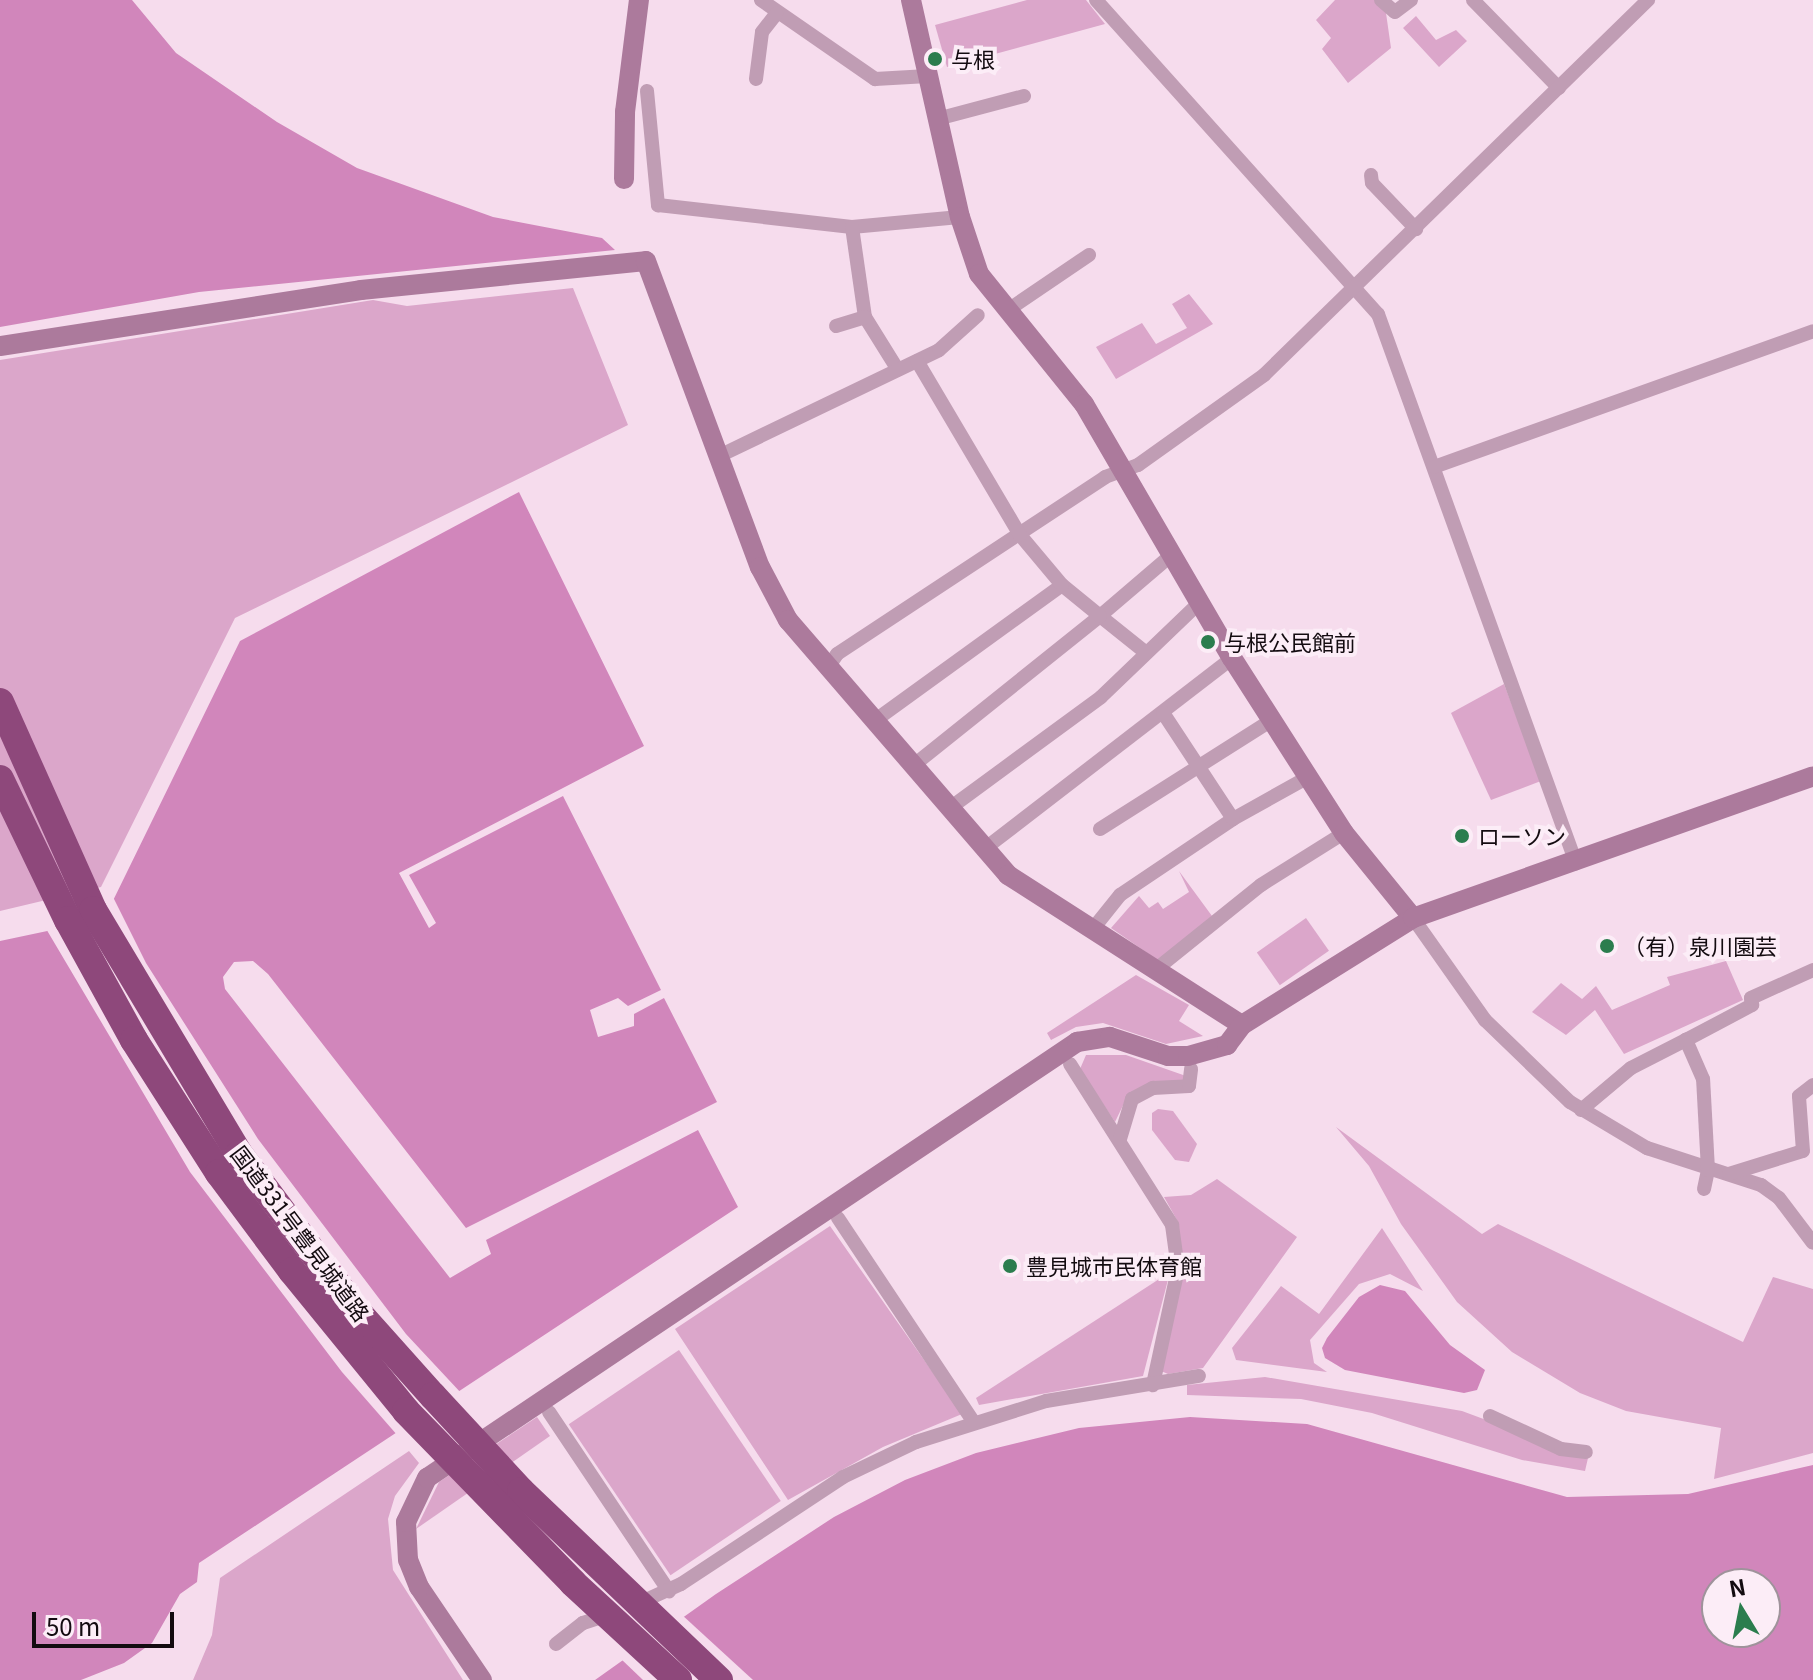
<!DOCTYPE html>
<meta charset="utf-8">
<style>
body{margin:0}
#map{position:relative;width:1813px;height:1680px;overflow:hidden;background:#f6dced;font-family:Georgia,"Noto Sans JP",serif}
div>[style]{position:absolute}
.green>*{inset:0;background:#dba6ca;transform-origin:0 0}
.water>*{inset:0;background:#d186bb}
.pier>*{inset:0;background:#f6dced}
.street>*{height:14px;margin:-7px;padding:0 7px;transform-origin:7px;border-radius:7px;background:#c09db4}
.secondary>*{height:20px;margin:-10px;padding:0 10px;transform-origin:10px;border-radius:10px;background:#ac7a9c}
.highway-bridge>*{height:28px;margin:-14px;padding:0 14px;transform-origin:14px;border-radius:14px;background:#8e487b}
.dots>*{width:22px;height:22px;translate:-50% -50%;box-sizing:border-box;border:4px solid #fcedf7;border-radius:50%}
span{translate:-50% -50%;white-space:nowrap;text-align:center;line-height:1.15;-webkit-text-stroke:8px #fcedf7;paint-order:stroke}
.poi-label{font-size:22px;color:#130b10}
.left{translate:0 -50%;text-align:left}
.street-label{font-size:22px;color:#130b10}
.north{position:absolute;left:1701px;top:1568px;width:80px;height:80px;box-sizing:border-box;background:#fcedf7;border:2px solid #9f939b;border-radius:50%;rotate:350deg;font-size:22px;font-weight:700;line-height:32px;text-align:center;color:#130b10}
.north::after{content:'';display:block;margin:auto;width:28px;height:36px;background:#2b7d4e;clip-path:polygon(50% 0,100% 100%,50% 72%,0 100%)}
.scale{position:absolute;left:32px;top:1612px;width:142px;height:36px;box-sizing:border-box;border:4px solid #130b10;border-top:0;padding-left:10px;font-size:24px;line-height:28px;white-space:nowrap;color:#130b10;-webkit-text-stroke:6px #fcedf7;paint-order:stroke}
</style>
<div id="map">
<div class="green">
<i style="clip-path:polygon(1027px 0,1086px 0,1105px 24px,947px 67px,935px 25px)"></i>
<i style="clip-path:polygon(1335px 0,1374px 0,1386px 13px,1391px 48px,1348px 83px,1322px 49px,1331px 38px,1316px 20px)"></i>
<i style="clip-path:polygon(1416px 16px,1436px 40px,1456px 30px,1467px 41px,1439px 67px,1403px 28px)"></i>
<i style="clip-path:polygon(573px 288px,628px 425px,235px 618px,101px 887px,0 911px,0 360px,373px 300px,407px 306px)"></i>
<i style="clip-path:polygon(1189px 294px,1213px 324px,1116px 379px,1096px 347px,1142px 323px,1156px 344px,1187px 328px,1172px 304px)"></i>
<i style="clip-path:polygon(1504px 684px,1541px 781px,1491px 800px,1451px 713px)"></i>
<i style="clip-path:polygon(1179px 871px,1212px 916px,1159px 961px,1111px 928px,1139px 896px,1149px 908px,1158px 902px,1163px 909px,1189px 892px)"></i>
<i style="left:1306px;top:918px;width:40px;height:60px;rotate:55deg"></i>
<i style="clip-path:polygon(1726px 961px,1743px 1000px,1624px 1054px,1595px 1010px,1566px 1035px,1532px 1012px,1561px 983px,1582px 999px,1596px 986px,1612px 1010px,1670px 985px,1667px 977px)"></i>
<i style="clip-path:polygon(1136px 975px,1189px 1005px,1179px 1021px,1203px 1036px,1166px 1044px,1103px 1023px,1076px 1027px,1051px 1040px,1047px 1033px)"></i>
<i style="clip-path:polygon(1086px 1055px,1126px 1055px,1186px 1076px,1184px 1082px,1127px 1097px,1115px 1122px,1080px 1069px)"></i>
<i style="clip-path:polygon(1158px 1109px,1173px 1111px,1197px 1144px,1189px 1162px,1175px 1160px,1152px 1130px,1152px 1113px)"></i>
<i style="clip-path:polygon(1336px 1127px,1482px 1234px,1498px 1224px,1743px 1342px,1773px 1277px,1813px 1289px,1813px 1453px,1714px 1479px,1721px 1428px,1626px 1411px,1580px 1393px,1512px 1352px,1457px 1302px,1401px 1224px,1369px 1166px)"></i>
<i style="clip-path:polygon(1217px 1179px,1297px 1237px,1203px 1368px,1168px 1374px,1161px 1371px,1184px 1266px,1177px 1220px,1164px 1197px,1191px 1195px)"></i>
<i style="clip-path:polygon(830px 1226px,962px 1414px,883px 1447px,788px 1500px,675px 1329px)"></i>
<i style="clip-path:polygon(1382px 1228px,1423px 1291px,1390px 1274px,1359px 1284px,1310px 1340px,1314px 1363px,1327px 1372px,1236px 1360px,1232px 1348px,1281px 1286px,1319px 1314px)"></i>
<i style="clip-path:polygon(1170px 1272px,1143px 1376px,979px 1405px,976px 1398px)"></i>
<i style="left:679px;top:1350px;width:182px;height:133px;rotate:56deg"></i>
<i style="clip-path:polygon(1265px 1377px,1462px 1411px,1588px 1458px,1585px 1471px,1522px 1460px,1372px 1413px,1301px 1399px,1187px 1395px,1187px 1385px)"></i>
<i style="clip-path:polygon(537px 1417px,550px 1436px,416px 1529px,439px 1482px)"></i>
<i style="clip-path:polygon(409px 1451px,419px 1463px,395px 1496px,388px 1519px,393px 1570px,463px 1680px,193px 1680px,212px 1635px,220px 1578px)"></i>
</div>
<div class="water">
<i style="clip-path:polygon(0 0,132px 0,176px 53px,277px 122px,357px 168px,493px 217px,602px 238px,615px 250px,199px 292px,0 327px)"></i>
<i style="clip-path:polygon(519px 492px,644px 746px,399px 873px,429px 928px,436px 923px,409px 875px,563px 796px,661px 990px,628px 1006px,618px 998px,590px 1010px,598px 1037px,634px 1026px,634px 1014px,664px 998px,717px 1102px,466px 1228px,268px 974px,253px 961px,234px 962px,223px 977px,225px 989px,450px 1278px,491px 1254px,486px 1240px,698px 1130px,738px 1207px,199px 1563px,197px 1582px,180px 1594px,152px 1643px,124px 1663px,81px 1680px,0 1680px,0 941px,104px 919px,240px 641px)"></i>
<i style="clip-path:polygon(1380px 1285px,1405px 1291px,1450px 1345px,1485px 1370px,1477px 1390px,1464px 1393px,1345px 1370px,1325px 1358px,1322px 1348px,1327px 1338px,1359px 1297px)"></i>
<i style="clip-path:polygon(evenodd,1190px 1417px,1307px 1424px,1567px 1497px,1688px 1494px,1813px 1465px,1813px 1680px,595px 1680px,716px 1594px,834px 1517px,905px 1480px,976px 1453px,1079px 1428px,1190px 1417px,1717px 1584px,1765px 1584px,1765px 1632px,1717px 1632px,1717px 1584px)"></i>
</div>
<div class="pier">
<i style="clip-path:polygon(112px 895px,146px 963px,258px 1139px,406px 1334px,462px 1394px,398px 1436px,342px 1372px,190px 1172px,45px 927px,102px 916px)"></i>
<i style="clip-path:polygon(681px 1614px,753px 1680px,643px 1680px,620px 1658px)"></i>
</div>
<div class="street">
<i style="left:761px;top:0;width:139px;rotate:34.7deg"></i>
<i style="left:875px;top:79px;width:53px;rotate:-3.2deg"></i>
<i style="left:1096px;top:0;width:422px;rotate:48.1deg"></i>
<i style="left:1378px;top:314px;width:584px;rotate:70.17deg"></i>
<i style="left:1381px;top:0;width:18px;rotate:41deg"></i>
<i style="left:1395px;top:12px;width:20px;rotate:-37deg"></i>
<i style="left:1473px;top:0;width:123px;rotate:45.7deg"></i>
<i style="left:756px;top:79px;width:47px;rotate:-82.7deg"></i>
<i style="left:762px;top:32px;width:23px;rotate:-52deg"></i>
<i style="left:647px;top:91px;width:115px;rotate:84.5deg"></i>
<i style="left:658px;top:205px;width:195px;rotate:6.5deg"></i>
<i style="left:852px;top:227px;width:108px;rotate:-5.3deg"></i>
<i style="left:937px;top:119px;width:90px;rotate:-14.8deg"></i>
<i style="left:1371px;top:175px;width:8px;rotate:83deg"></i>
<i style="left:1372px;top:183px;width:64px;rotate:46.3deg"></i>
<i style="left:852px;top:227px;width:91px;rotate:81.8deg"></i>
<i style="left:865px;top:317px;width:62px;rotate:58.1deg"></i>
<i style="left:1008px;top:310px;width:98px;rotate:-34.2deg"></i>
<i style="left:836px;top:326px;width:30px;rotate:-17deg"></i>
<i style="left:717px;top:457px;width:246px;rotate:-25.7deg"></i>
<i style="left:939px;top:350px;width:52px;rotate:-41.9deg"></i>
<i style="left:1434px;top:467px;width:403px;rotate:-19.7deg"></i>
<i style="left:1145px;top:652px;width:58px;rotate:-141.3deg"></i>
<i style="left:1100px;top:616px;width:91px;rotate:-40.5deg"></i>
<i style="left:827px;top:669px;width:18px;rotate:-56deg"></i>
<i style="left:837px;top:654px;width:321px;rotate:-33.4deg"></i>
<i style="left:1105px;top:477px;width:35px;rotate:-20deg"></i>
<i style="left:1138px;top:465px;width:155px;rotate:-35.5deg"></i>
<i style="left:1264px;top:375px;width:537px;rotate:-44.32deg"></i>
<i style="left:877px;top:719px;width:228px;rotate:-35.9deg"></i>
<i style="left:914px;top:765px;width:238px;rotate:-38.7deg"></i>
<i style="left:1100px;top:616px;width:49px;rotate:-140.8deg"></i>
<i style="left:1062px;top:585px;width:65px;rotate:-130deg"></i>
<i style="left:1020px;top:535px;width:202px;rotate:-120.6deg"></i>
<i style="left:950px;top:808px;width:187px;rotate:-36.3deg"></i>
<i style="left:1101px;top:697px;width:134px;rotate:-43.8deg"></i>
<i style="left:1233px;top:819px;width:86px;rotate:-29.2deg"></i>
<i style="left:1100px;top:829px;width:205px;rotate:-32.4deg"></i>
<i style="left:983px;top:850px;width:314px;rotate:-37.6deg"></i>
<i style="left:1413px;top:918px;width:125px;rotate:54.8deg"></i>
<i style="left:1485px;top:1020px;width:118px;rotate:44deg"></i>
<i style="left:1570px;top:1102px;width:90px;rotate:30.9deg"></i>
<i style="left:1647px;top:1148px;width:120px;rotate:18deg"></i>
<i style="left:1761px;top:1185px;width:22px;rotate:36deg"></i>
<i style="left:1779px;top:1198px;width:56px;rotate:52.9deg"></i>
<i style="left:1092px;top:930px;width:45px;rotate:-51.3deg"></i>
<i style="left:1120px;top:895px;width:136px;rotate:-33.9deg"></i>
<i style="left:1233px;top:819px;width:127px;rotate:-123.4deg"></i>
<i style="left:1154px;top:971px;width:137px;rotate:-38.8deg"></i>
<i style="left:1261px;top:885px;width:98px;rotate:-32.1deg"></i>
<i style="left:1070px;top:1064px;width:191px;rotate:57.6deg"></i>
<i style="left:1172px;top:1225px;width:44px;rotate:82.2deg"></i>
<i style="left:1178px;top:1269px;width:119px;rotate:102.2deg"></i>
<i style="left:1581px;top:1110px;width:65px;rotate:-40deg"></i>
<i style="left:1631px;top:1068px;width:62px;rotate:-27deg"></i>
<i style="left:1120px;top:1139px;width:42px;rotate:-73.3deg"></i>
<i style="left:1132px;top:1099px;width:24px;rotate:-28deg"></i>
<i style="left:1153px;top:1088px;width:36px;rotate:-3deg"></i>
<i style="left:1189px;top:1086px;width:17px;rotate:-83deg"></i>
<i style="left:1729px;top:1174px;width:77px;rotate:-17.3deg"></i>
<i style="left:1803px;top:1151px;width:55px;rotate:-94.2deg"></i>
<i style="left:1799px;top:1096px;width:18px;rotate:-38deg"></i>
<i style="left:1704px;top:1189px;width:19px;rotate:-78deg"></i>
<i style="left:1708px;top:1170px;width:91px;rotate:-93.1deg"></i>
<i style="left:1703px;top:1079px;width:43px;rotate:-113.6deg"></i>
<i style="left:1686px;top:1040px;width:75px;rotate:-27.9deg"></i>
<i style="left:1752px;top:1005px;width:7px;rotate:-98deg"></i>
<i style="left:1751px;top:998px;width:68px;rotate:-24.3deg"></i>
<i style="left:838px;top:1218px;width:244px;rotate:56.4deg"></i>
<i style="left:549px;top:1412px;width:216px;rotate:56.2deg"></i>
<i style="left:1490px;top:1416px;width:78px;rotate:24.9deg"></i>
<i style="left:1561px;top:1449px;width:25px;rotate:7deg"></i>
<i style="left:637px;top:1604px;width:48px;rotate:-24.4deg"></i>
<i style="left:681px;top:1584px;width:194px;rotate:-33.4deg"></i>
<i style="left:843px;top:1477px;width:81px;rotate:-25.6deg"></i>
<i style="left:916px;top:1442px;width:136px;rotate:-17.5deg"></i>
<i style="left:1046px;top:1401px;width:155px;rotate:-9.3deg"></i>
<i style="left:556px;top:1644px;width:34px;rotate:-38deg"></i>
<i style="left:583px;top:1623px;width:28px;rotate:-18deg"></i>
</div>
<div class="secondary">
<i style="left:911px;top:0;width:222px;rotate:77.3deg"></i>
<i style="left:960px;top:217px;width:60px;rotate:71.6deg"></i>
<i style="left:979px;top:274px;width:167px;rotate:51.1deg"></i>
<i style="left:1084px;top:404px;width:294px;rotate:59.8deg"></i>
<i style="left:1232px;top:658px;width:208px;rotate:57.4deg"></i>
<i style="left:1344px;top:833px;width:109px;rotate:50.9deg"></i>
<i style="left:624px;top:179px;width:67px;rotate:-89.1deg"></i>
<i style="left:625px;top:112px;width:113px;rotate:-82.9deg"></i>
<i style="left:0;top:346px;width:365px;rotate:-8.8deg"></i>
<i style="left:361px;top:290px;width:286px;rotate:-5.8deg"></i>
<i style="left:646px;top:261px;width:327px;rotate:69.6deg"></i>
<i style="left:760px;top:567px;width:60px;rotate:62.2deg"></i>
<i style="left:788px;top:620px;width:337px;rotate:49.2deg"></i>
<i style="left:1008px;top:875px;width:278px;rotate:32.7deg"></i>
<i style="left:1242px;top:1025px;width:202px;rotate:-32deg"></i>
<i style="left:1413px;top:918px;width:424px;rotate:-19.5deg"></i>
<i style="left:482px;top:1680px;width:112px;rotate:-124.1deg"></i>
<i style="left:419px;top:1587px;width:29px;rotate:-112deg"></i>
<i style="left:408px;top:1560px;width:38px;rotate:-93deg"></i>
<i style="left:406px;top:1522px;width:49px;rotate:-64.5deg"></i>
<i style="left:427px;top:1478px;width:783px;rotate:-33.85deg"></i>
<i style="left:1077px;top:1042px;width:33px;rotate:-9deg"></i>
<i style="left:1110px;top:1037px;width:61px;rotate:18.1deg"></i>
<i style="left:1168px;top:1056px;width:20px"></i>
<i style="left:1188px;top:1056px;width:41px;rotate:-15.8deg"></i>
<i style="left:1227px;top:1045px;width:25px;rotate:-53deg"></i>
</div>
<div class="highway-bridge">
<i style="left:0;top:702px;width:228px;rotate:65.9deg"></i>
<i style="left:93px;top:910px;width:284px;rotate:59.1deg"></i>
<i style="left:239px;top:1154px;width:195px;rotate:53.1deg"></i>
<i style="left:356px;top:1310px;width:115px;rotate:48.2deg"></i>
<i style="left:433px;top:1396px;width:129px;rotate:47.2deg"></i>
<i style="left:521px;top:1491px;width:274px;rotate:43.7deg"></i>
<i style="left:0;top:779px;width:157px;rotate:64.3deg"></i>
<i style="left:68px;top:920px;width:137px;rotate:61.2deg"></i>
<i style="left:134px;top:1040px;width:158px;rotate:57.4deg"></i>
<i style="left:219px;top:1173px;width:122px;rotate:53.3deg"></i>
<i style="left:292px;top:1271px;width:181px;rotate:50.8deg"></i>
<i style="left:406px;top:1411px;width:240px;rotate:45.8deg"></i>
<i style="left:573px;top:1583px;width:143px;rotate:42.7deg"></i>
</div>
<div class="dots">
<i style="left:935px;top:59px;background:#2b7d4e"></i>
<i style="left:1208px;top:642px;background:#2b7d4e"></i>
<i style="left:1462px;top:836px;background:#2b7d4e"></i>
<i style="left:1607px;top:946px;background:#2b7d4e"></i>
<i style="left:1010px;top:1266px;background:#2b7d4e"></i>
</div>
<div class="poi-label">
<span class="left" style="left:951px;top:59px">与根</span>
<span class="left" style="left:1224px;top:642px">与根公民館前</span>
<span class="left" style="left:1478px;top:836px">ローソン</span>
<span class="left" style="left:1623px;top:946px">（有）泉川園芸</span>
<span class="left" style="left:1026px;top:1266px">豊見城市民体育館</span>
</div>
<div class="street-label">
<span style="left:301px;top:1233px;rotate:53deg">国道331号豊見城道路</span>
</div>
<div class="north">N</div>
<div class="scale">50 m</div>
</div>
